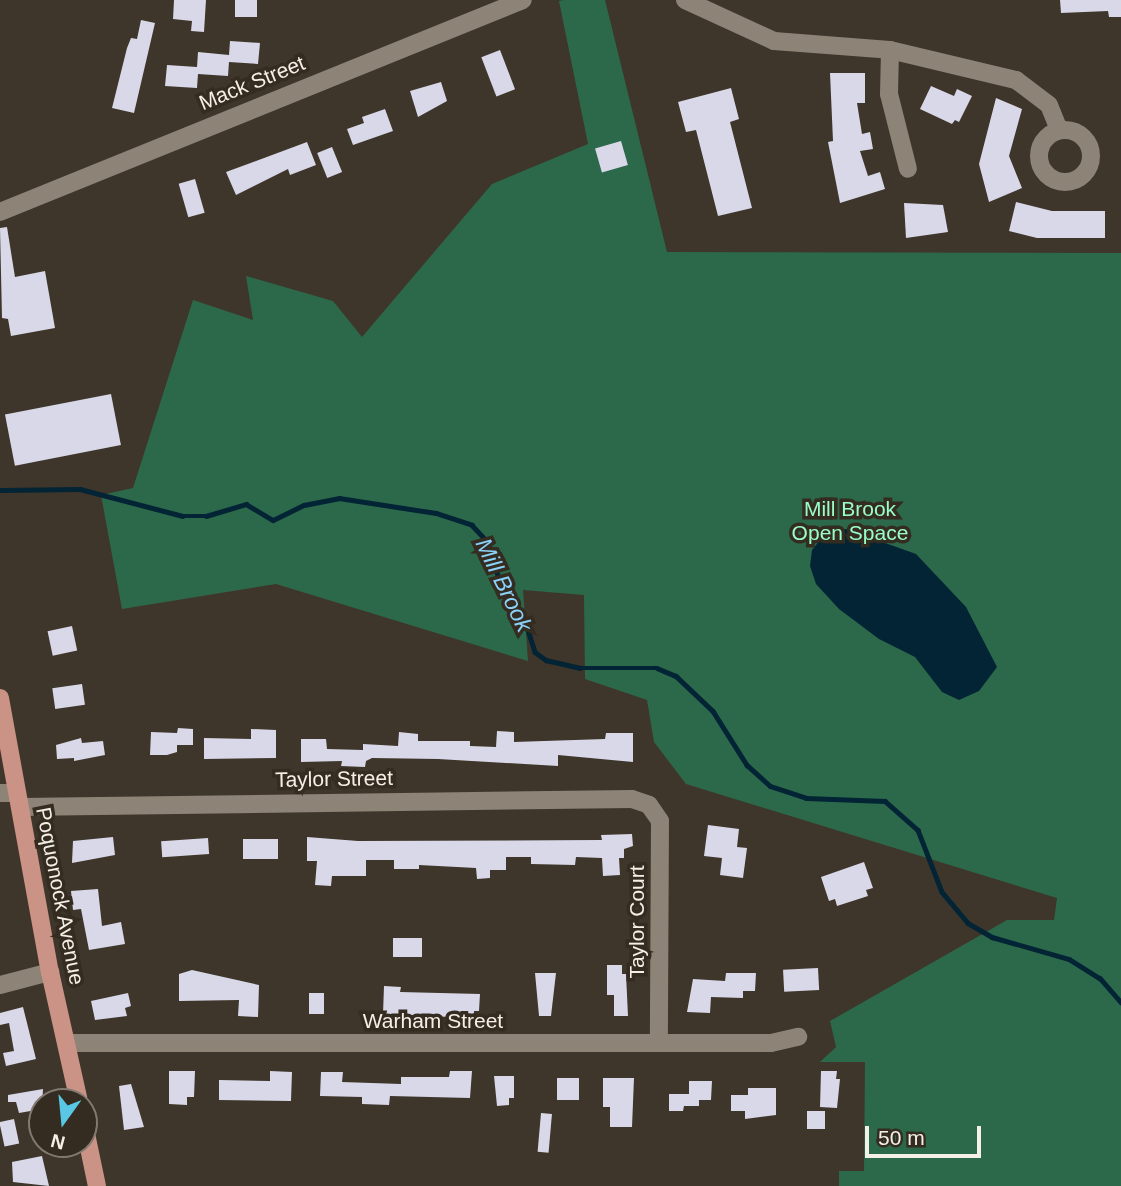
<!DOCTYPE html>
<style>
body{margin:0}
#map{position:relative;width:1121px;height:1186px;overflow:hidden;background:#3e362a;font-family:Helvetica,sans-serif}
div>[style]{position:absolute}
.green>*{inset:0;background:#2c694a}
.water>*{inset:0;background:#032435}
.stream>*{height:4.5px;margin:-2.25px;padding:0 2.25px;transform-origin:2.25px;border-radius:2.25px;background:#032435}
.building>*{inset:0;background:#d9d8e9;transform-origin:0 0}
.minor>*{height:18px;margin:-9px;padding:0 9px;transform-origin:9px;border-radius:9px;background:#8d8376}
.minor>.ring{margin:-9px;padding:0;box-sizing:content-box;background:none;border:18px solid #8d8376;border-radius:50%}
.major>*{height:18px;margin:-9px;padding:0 9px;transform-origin:9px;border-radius:9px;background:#cb9386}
span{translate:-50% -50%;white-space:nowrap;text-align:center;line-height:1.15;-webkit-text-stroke:7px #342c20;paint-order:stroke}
.street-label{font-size:21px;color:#f4efe7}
.park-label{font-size:21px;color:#98fdc6}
.water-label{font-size:23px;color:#8bd2fb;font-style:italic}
.north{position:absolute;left:28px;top:1088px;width:70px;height:70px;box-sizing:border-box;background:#342c20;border:2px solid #817a70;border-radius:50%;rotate:195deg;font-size:19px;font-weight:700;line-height:28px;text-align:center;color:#f4efe7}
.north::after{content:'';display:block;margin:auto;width:24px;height:32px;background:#59c8e4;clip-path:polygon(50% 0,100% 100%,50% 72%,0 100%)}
.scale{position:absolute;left:865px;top:1126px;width:116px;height:32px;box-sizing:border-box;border:4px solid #f4efe7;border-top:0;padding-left:9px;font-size:21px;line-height:24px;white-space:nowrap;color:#f4efe7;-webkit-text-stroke:5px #342c20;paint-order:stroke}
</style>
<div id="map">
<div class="green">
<i style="clip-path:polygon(563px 0,605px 0,667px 252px,1121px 253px,1121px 1186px,839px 1186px,839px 1171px,864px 1171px,865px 1062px,820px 1062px,836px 1047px,830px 1021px,1007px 920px,1054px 920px,1057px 898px,686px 784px,654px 742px,647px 700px,585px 679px,584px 595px,523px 590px,528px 661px,276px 584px,122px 609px,101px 495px,133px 488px,193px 300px,253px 320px,246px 276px,333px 301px,362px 337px,492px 184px,588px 144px,559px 1px)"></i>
</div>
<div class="water">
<i style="clip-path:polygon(846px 529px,916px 554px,966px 607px,997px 667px,979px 691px,959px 700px,942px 692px,915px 657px,879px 639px,839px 609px,816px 584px,810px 566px,812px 550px,824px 535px)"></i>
</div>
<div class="stream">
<i style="left:0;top:490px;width:80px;rotate:-0.7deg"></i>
<i style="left:80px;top:489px;width:106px;rotate:14.7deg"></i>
<i style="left:183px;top:516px;width:23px"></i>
<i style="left:206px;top:516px;width:42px;rotate:-16.7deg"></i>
<i style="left:246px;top:504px;width:31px;rotate:31deg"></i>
<i style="left:273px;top:520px;width:34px;rotate:-26deg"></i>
<i style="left:304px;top:505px;width:36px;rotate:-11deg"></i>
<i style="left:339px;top:498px;width:98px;rotate:8.8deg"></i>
<i style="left:436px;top:513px;width:38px;rotate:18deg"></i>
<i style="left:472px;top:525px;width:23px;rotate:47deg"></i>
<i style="left:488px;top:542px;width:52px;rotate:73.3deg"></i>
<i style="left:503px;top:592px;width:45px;rotate:56.7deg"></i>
<i style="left:528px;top:630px;width:23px;rotate:72deg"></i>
<i style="left:535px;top:652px;width:14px;rotate:36deg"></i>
<i style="left:546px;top:660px;width:35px;rotate:13deg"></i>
<i style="left:580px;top:668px;width:77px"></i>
<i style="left:657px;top:668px;width:21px;rotate:23deg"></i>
<i style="left:676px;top:676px;width:51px;rotate:43.4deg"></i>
<i style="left:713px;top:711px;width:64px;rotate:57.8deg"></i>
<i style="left:747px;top:765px;width:31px;rotate:42deg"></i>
<i style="left:770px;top:786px;width:38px;rotate:18deg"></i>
<i style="left:806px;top:798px;width:79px;rotate:2.2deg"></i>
<i style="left:885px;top:801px;width:44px;rotate:41.3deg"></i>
<i style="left:918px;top:830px;width:66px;rotate:68.8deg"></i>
<i style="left:942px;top:892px;width:40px;rotate:50deg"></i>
<i style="left:968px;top:923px;width:28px;rotate:30deg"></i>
<i style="left:992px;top:937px;width:80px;rotate:15.9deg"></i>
<i style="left:1069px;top:959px;width:36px;rotate:32deg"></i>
<i style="left:1100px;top:978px;width:32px;rotate:49deg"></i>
</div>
<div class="building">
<i style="clip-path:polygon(174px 0,206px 0,204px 32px,191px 31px,192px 21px,173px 19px)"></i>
<i style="left:235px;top:0;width:22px;height:17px"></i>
<i style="clip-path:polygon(1060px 0,1121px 0,1121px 17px,1109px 17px,1108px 11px,1061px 13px)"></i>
<i style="clip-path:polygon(141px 20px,155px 23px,134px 113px,112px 108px,127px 48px,131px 38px,137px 39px)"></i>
<i style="clip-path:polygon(230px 41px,260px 43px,258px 64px,229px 62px,228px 76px,198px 74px,197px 88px,165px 86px,167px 65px,197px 67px,198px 52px,229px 55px)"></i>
<i style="left:500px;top:50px;width:42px;height:20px;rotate:69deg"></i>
<i style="clip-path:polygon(830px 73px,865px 73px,865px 103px,857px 103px,862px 134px,870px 132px,873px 149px,860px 151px,868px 176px,880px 172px,885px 189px,840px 203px,828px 142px,833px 141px)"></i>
<i style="clip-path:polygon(441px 82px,447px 101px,418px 117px,410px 91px)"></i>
<i style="clip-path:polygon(931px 86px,954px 96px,957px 89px,972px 96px,959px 122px,955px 120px,952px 124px,920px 109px)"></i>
<i style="clip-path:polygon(731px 88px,739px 119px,730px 122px,752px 208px,718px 216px,696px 130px,686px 132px,678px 102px)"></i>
<i style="clip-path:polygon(996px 98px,1022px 109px,1009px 156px,1022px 188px,989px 202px,979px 164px)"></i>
<i style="clip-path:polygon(385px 109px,393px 131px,353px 145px,347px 129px,364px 123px,362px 117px)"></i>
<i style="left:621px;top:141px;width:25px;height:27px;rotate:74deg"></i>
<i style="clip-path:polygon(307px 142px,316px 165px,290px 175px,288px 169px,236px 195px,226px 172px)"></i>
<i style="left:332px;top:147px;width:27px;height:16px;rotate:68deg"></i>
<i style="left:195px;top:179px;width:35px;height:17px;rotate:74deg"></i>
<i style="clip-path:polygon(1016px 202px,1052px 211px,1105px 211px,1105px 238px,1037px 238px,1009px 231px)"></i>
<i style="clip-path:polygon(904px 203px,943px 205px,948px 232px,906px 238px)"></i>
<i style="clip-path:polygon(7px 227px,15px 277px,45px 271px,55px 328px,11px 336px,8px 319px,2px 318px,0 228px)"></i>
<i style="left:111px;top:394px;width:52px;height:108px;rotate:79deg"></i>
<i style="left:72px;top:626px;width:25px;height:25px;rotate:78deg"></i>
<i style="left:82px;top:684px;width:21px;height:30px;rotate:82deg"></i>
<i style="clip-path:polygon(178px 728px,193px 729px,193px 745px,177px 745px,177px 752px,167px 755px,150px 755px,151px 732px,177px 733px)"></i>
<i style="clip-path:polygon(251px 729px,276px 730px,276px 758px,204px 759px,204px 738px,251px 739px)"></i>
<i style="clip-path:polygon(497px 731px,514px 732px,514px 742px,605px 739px,606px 733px,633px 733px,633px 762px,558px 755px,558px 766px,438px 759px,372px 758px,366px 761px,365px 767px,341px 766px,342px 761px,301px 762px,301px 739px,326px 739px,327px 749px,363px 750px,363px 744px,398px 746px,399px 732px,418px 734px,418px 741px,470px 741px,470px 746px,496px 747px)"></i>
<i style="clip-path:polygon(81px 738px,82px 743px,103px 741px,105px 755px,74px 761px,74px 758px,57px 759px,56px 745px)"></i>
<i style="clip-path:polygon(708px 825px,739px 829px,737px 847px,747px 848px,743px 878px,720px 875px,722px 858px,704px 856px)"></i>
<i style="clip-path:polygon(632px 834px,633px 846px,624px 849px,624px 858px,619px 858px,620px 875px,603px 876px,602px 858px,576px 857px,575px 865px,531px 864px,531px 857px,506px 857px,506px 870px,490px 870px,490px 878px,477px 879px,476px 868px,419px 865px,419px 869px,394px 869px,394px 860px,366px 860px,366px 876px,332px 876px,331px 886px,315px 885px,317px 861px,307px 861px,307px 837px,358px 841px,602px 840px,601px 835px)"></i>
<i style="clip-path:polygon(113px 837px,115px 855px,72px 863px,73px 841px)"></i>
<i style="left:208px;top:838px;width:16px;height:47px;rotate:86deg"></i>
<i style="left:243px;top:839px;width:35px;height:20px"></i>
<i style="clip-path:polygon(864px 862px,873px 888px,866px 890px,868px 896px,837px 906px,835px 899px,829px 901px,821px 877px)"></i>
<i style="clip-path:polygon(98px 889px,102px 926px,121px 922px,125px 944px,89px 950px,81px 909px,73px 910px,71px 891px)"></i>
<i style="left:393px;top:938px;width:29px;height:19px"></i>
<i style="clip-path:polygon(607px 965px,622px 965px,622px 974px,626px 974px,628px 1016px,614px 1016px,614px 995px,607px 995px)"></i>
<i style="left:818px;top:968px;width:22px;height:35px;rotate:87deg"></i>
<i style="clip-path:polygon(192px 970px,259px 985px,258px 1017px,238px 1016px,239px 1000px,179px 1001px,179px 974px)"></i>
<i style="clip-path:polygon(535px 973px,556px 973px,551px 1016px,539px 1016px)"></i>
<i style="clip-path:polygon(726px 973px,756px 973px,755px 991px,743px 991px,743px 998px,711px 997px,710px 1013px,687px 1012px,693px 979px,725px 981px)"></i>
<i style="clip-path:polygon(384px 986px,401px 987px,400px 992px,480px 994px,479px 1011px,474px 1011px,474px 1018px,383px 1014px)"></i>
<i style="clip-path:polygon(128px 993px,131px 1006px,125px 1008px,127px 1016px,95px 1020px,91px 1001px)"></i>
<i style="left:309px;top:993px;width:15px;height:21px"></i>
<i style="clip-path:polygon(23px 1007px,36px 1059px,6px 1066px,3px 1053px,14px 1051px,9px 1023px,0 1025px,0 1013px)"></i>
<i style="clip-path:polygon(169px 1071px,195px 1071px,194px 1097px,187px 1097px,187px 1105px,169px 1104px)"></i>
<i style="clip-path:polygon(270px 1071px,292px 1072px,291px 1101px,219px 1100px,219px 1080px,270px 1081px)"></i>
<i style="clip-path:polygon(450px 1071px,472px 1071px,470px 1098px,390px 1096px,389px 1105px,362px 1104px,362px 1097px,320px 1096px,321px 1072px,343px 1072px,342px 1082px,401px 1084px,401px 1077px,449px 1077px)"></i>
<i style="clip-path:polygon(821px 1071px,837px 1071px,836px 1079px,840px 1079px,837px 1108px,820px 1107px)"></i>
<i style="clip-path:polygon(494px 1076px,514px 1076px,514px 1098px,509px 1098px,509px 1105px,497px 1106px)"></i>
<i style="left:557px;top:1078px;width:22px;height:22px"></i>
<i style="clip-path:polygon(603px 1078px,634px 1078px,632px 1127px,610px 1127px,610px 1107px,603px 1107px)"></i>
<i style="clip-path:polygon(689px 1081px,712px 1081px,711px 1100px,699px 1100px,699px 1106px,684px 1106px,683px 1111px,669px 1111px,669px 1094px,689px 1094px)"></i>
<i style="clip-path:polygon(131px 1084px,144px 1127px,124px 1130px,119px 1086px)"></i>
<i style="clip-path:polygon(748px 1088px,776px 1088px,776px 1115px,745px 1119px,745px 1111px,731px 1111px,731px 1095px,748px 1095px)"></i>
<i style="clip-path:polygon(43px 1089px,42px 1109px,19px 1113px,16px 1102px,8px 1102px,8px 1095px)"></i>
<i style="left:807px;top:1111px;width:18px;height:18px"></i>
<i style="left:541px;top:1113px;width:11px;height:39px;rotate:5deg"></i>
<i style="left:14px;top:1119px;width:25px;height:15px;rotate:78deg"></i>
<i style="clip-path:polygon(42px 1156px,49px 1186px,13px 1182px,12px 1162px)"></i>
</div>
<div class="minor">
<i style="left:685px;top:0;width:98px;rotate:24.7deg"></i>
<i style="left:774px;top:41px;width:116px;rotate:4.4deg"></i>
<i style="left:890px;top:50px;width:130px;rotate:13.4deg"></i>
<i style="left:1016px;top:80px;width:41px;rotate:37.1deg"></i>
<i style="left:1049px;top:105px;width:27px;rotate:68deg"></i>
<i style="left:890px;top:50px;width:44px;rotate:91.3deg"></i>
<i style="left:889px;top:94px;width:77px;rotate:75.8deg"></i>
<i class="ring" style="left:1039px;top:130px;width:34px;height:34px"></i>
<i style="left:0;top:212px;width:564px;rotate:-22.07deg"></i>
<i style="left:0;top:793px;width:17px"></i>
<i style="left:20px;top:807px;width:612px;rotate:-0.75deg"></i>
<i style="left:632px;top:799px;width:18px;rotate:19deg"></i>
<i style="left:649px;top:805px;width:19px;rotate:55deg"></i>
<i style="left:660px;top:821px;width:222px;rotate:90.3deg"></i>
<i style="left:0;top:985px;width:52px;rotate:-14.6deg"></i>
<i style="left:67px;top:1043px;width:704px"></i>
<i style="left:771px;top:1043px;width:28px;rotate:-13deg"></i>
</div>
<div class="major">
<i style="left:0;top:698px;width:279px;rotate:79.7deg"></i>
<i style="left:50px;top:972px;width:133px;rotate:77.4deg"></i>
<i style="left:84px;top:1124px;width:63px;rotate:78.2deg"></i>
</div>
<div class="street-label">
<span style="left:252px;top:83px;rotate:-22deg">Mack Street</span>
<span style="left:334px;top:779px;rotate:-1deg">Taylor Street</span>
<span style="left:60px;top:896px;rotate:79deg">Poquonock Avenue</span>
<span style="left:637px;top:922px;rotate:-90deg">Taylor Court</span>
<span style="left:433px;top:1021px">Warham Street</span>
</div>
<div class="park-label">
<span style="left:850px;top:521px">Mill Brook<br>Open Space</span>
</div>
<div class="water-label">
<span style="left:504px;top:585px;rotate:64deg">Mill Brook</span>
</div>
<div class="north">N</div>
<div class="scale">50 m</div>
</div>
